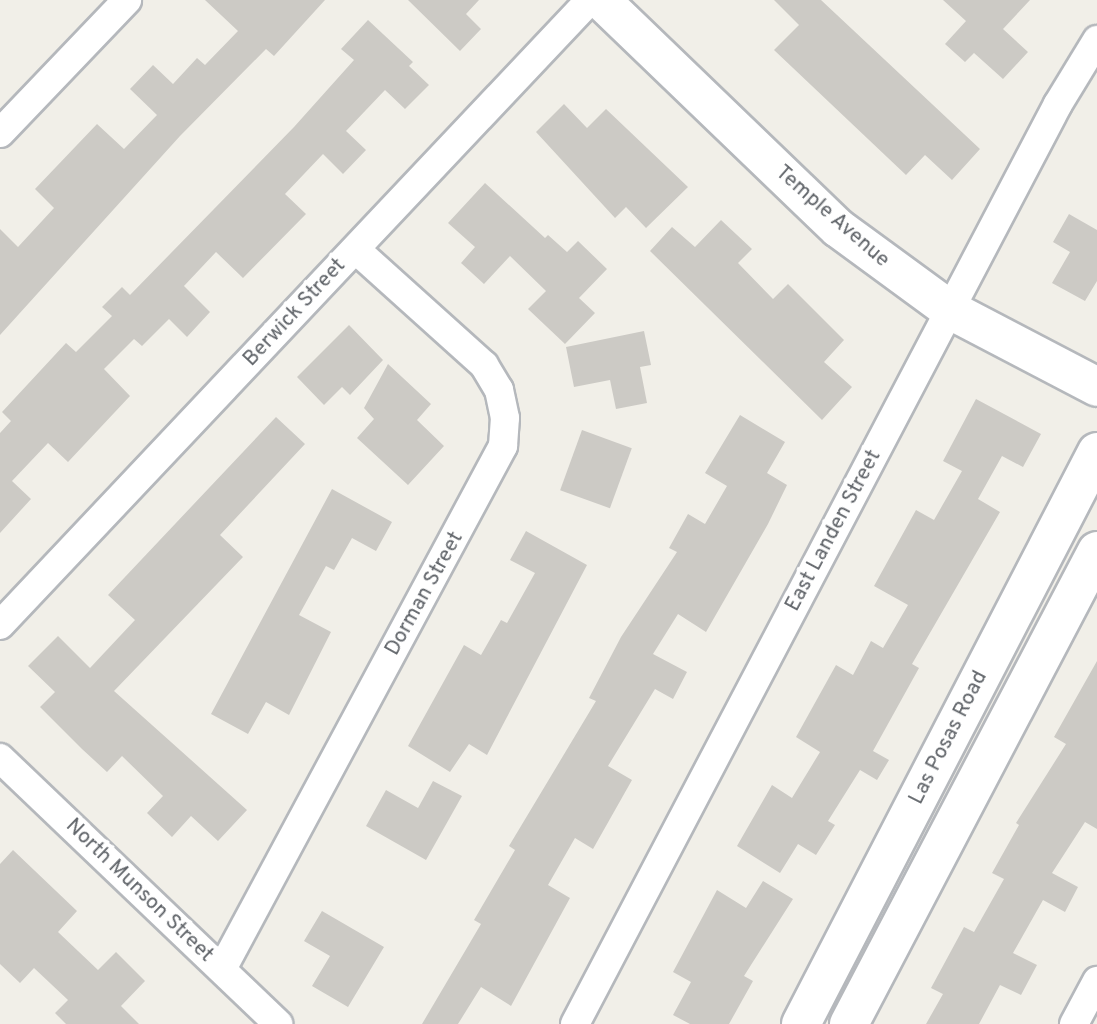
<!DOCTYPE html>
<style>
body{margin:0}
#map{position:relative;width:1097px;height:1024px;overflow:hidden;background:#f1efe8;font-family:Overpass,sans-serif}
div>[style]{position:absolute}
.building>*{inset:0;background:#cccac5;transform-origin:0 0}
.roads{filter:drop-shadow(2px 0 #b5b8bc) drop-shadow(-2px 0 #b5b8bc) drop-shadow(0 2px #b5b8bc) drop-shadow(0 -2px #b5b8bc)}
.street>*{height:28px;margin:-14px;padding:0 14px;transform-origin:14px;border-radius:14px;background:#fff}
.secondary>*{height:38px;margin:-19px;padding:0 19px;transform-origin:19px;border-radius:19px;background:#fff}
span{translate:-50% -50%;white-space:nowrap;text-align:center;line-height:1.15;-webkit-text-stroke:7px #fff;paint-order:stroke}
.street-label{font-size:21px;color:#5f6368}
</style>
<div id="map">
<div class="building">
<i style="clip-path:polygon(205px 0,325px 0,274px 56px,266px 49px,180px 136px,0 335px,0 229px,18px 247px,54px 208px,35px 189px,97px 124px,124px 149px,157px 115px,130px 89px,153px 65px,173px 84px,197px 58px,205px 65px,238px 31px)"></i>
<i style="clip-path:polygon(408px 0,479px 0,466px 14px,481px 29px,460px 51px)"></i>
<i style="clip-path:polygon(774px 0,821px 0,980px 149px,952px 180px,925px 155px,906px 175px,774px 50px,799px 25px)"></i>
<i style="clip-path:polygon(943px 0,1030px 0,1003px 29px,1028px 52px,1003px 79px,974px 53px,965px 62px,945px 44px,966px 21px)"></i>
<i style="clip-path:polygon(368px 20px,413px 62px,409px 66px,429px 85px,405px 109px,385px 90px,346px 131px,366px 150px,343px 174px,323px 154px,285px 194px,306px 214px,243px 278px,216px 252px,184px 286px,210px 312px,187px 337px,169px 319px,142px 346px,134px 339px,104px 369px,130px 396px,68px 462px,48px 443px,12px 481px,31px 499px,0 533px,0 433px,11px 421px,2px 412px,66px 343px,76px 352px,112px 316px,102px 307px,122px 287px,130px 295px,294px 127px,354px 60px,341px 49px)"></i>
<i style="clip-path:polygon(564px 104px,587px 128px,606px 109px,688px 187px,646px 228px,626px 207px,615px 218px,536px 132px)"></i>
<i style="clip-path:polygon(485px 183px,545px 238px,548px 235px,567px 252px,578px 241px,607px 269px,579px 298px,595px 313px,565px 344px,528px 309px,546px 291px,510px 256px,484px 284px,461px 263px,475px 247px,448px 223px)"></i>
<i style="clip-path:polygon(1069px 214px,1097px 230px,1097px 281px,1085px 301px,1052px 283px,1070px 252px,1053px 242px)"></i>
<i style="clip-path:polygon(721px 220px,752px 249px,738px 263px,773px 299px,788px 284px,844px 340px,824px 362px,852px 387px,822px 420px,650px 251px,672px 227px,695px 247px)"></i>
<i style="clip-path:polygon(349px 325px,383px 360px,350px 395px,342px 387px,324px 405px,297px 377px)"></i>
<i style="clip-path:polygon(644px 331px,651px 365px,640px 367px,647px 403px,616px 409px,610px 380px,574px 387px,566px 347px)"></i>
<i style="clip-path:polygon(388px 364px,431px 404px,417px 420px,444px 446px,408px 485px,357px 438px,374px 419px,364px 408px)"></i>
<i style="clip-path:polygon(976px 399px,1041px 434px,1023px 467px,1002px 456px,978px 499px,1000px 512px,912px 664px,919px 668px,873px 751px,889px 760px,877px 780px,860px 770px,828px 821px,835px 825px,816px 855px,798px 844px,780px 873px,737px 846px,772px 785px,792px 798px,820px 752px,796px 737px,836px 665px,853px 675px,871px 641px,883px 648px,908px 605px,874px 586px,916px 510px,934px 520px,962px 471px,943px 461px)"></i>
<i style="clip-path:polygon(740px 415px,785px 442px,767px 473px,787px 485px,768px 524px,706px 632px,678px 614px,653px 654px,687px 672px,673px 699px,655px 689px,608px 766px,632px 780px,593px 849px,575px 838px,548px 885px,570px 898px,511px 1006px,481px 987px,458px 1024px,422px 1024px,481px 924px,474px 920px,515px 850px,509px 846px,596px 701px,589px 698px,621px 637px,677px 552px,669px 548px,688px 514px,705px 524px,727px 486px,705px 473px)"></i>
<i style="clip-path:polygon(276px 417px,305px 444px,220px 535px,243px 557px,114px 691px,247px 810px,218px 841px,191px 816px,172px 837px,147px 813px,163px 796px,122px 756px,107px 772px,82px 749px,40px 707px,55px 692px,28px 666px,58px 636px,90px 668px,135px 620px,108px 595px)"></i>
<i style="left:582px;top:430px;width:53px;height:64px;rotate:20deg"></i>
<i style="clip-path:polygon(332px 489px,392px 522px,376px 551px,352px 538px,334px 570px,326px 566px,299px 615px,331px 632px,289px 715px,266px 702px,248px 734px,211px 714px)"></i>
<i style="clip-path:polygon(526px 531px,587px 565px,487px 755px,469px 744px,450px 772px,408px 746px,464px 645px,481px 655px,501px 620px,507px 623px,535px 573px,510px 560px)"></i>
<i style="clip-path:polygon(1097px 661px,1097px 829px,1085px 822px,1052px 873px,1078px 887px,1065px 912px,1043px 900px,1013px 953px,1037px 965px,1021px 995px,1000px 985px,979px 1024px,926px 1024px,943px 994px,931px 988px,964px 927px,974px 932px,1004px 879px,992px 873px,1019px 825px,1016px 823px,1066px 744px,1054px 737px)"></i>
<i style="clip-path:polygon(433px 781px,462px 796px,426px 860px,366px 826px,386px 790px,418px 808px)"></i>
<i style="clip-path:polygon(13px 850px,77px 911px,58px 932px,98px 970px,116px 952px,145px 981px,121px 1006px,139px 1024px,66px 1024px,55px 1013px,68px 1000px,34px 968px,20px 983px,0 964px,0 864px)"></i>
<i style="clip-path:polygon(763px 881px,793px 899px,744px 976px,753px 981px,729px 1024px,690px 1024px,673px 1015px,691px 982px,673px 972px,717px 890px,746px 908px)"></i>
<i style="clip-path:polygon(322px 911px,384px 947px,348px 1007px,312px 986px,330px 956px,304px 941px)"></i>
</div>
<div class="roads">
<div class="street">
<i style="left:0;top:133px;width:184px;rotate:-46.3deg"></i>
<i style="left:0;top:625px;width:859px;rotate:-46.65deg"></i>
<i style="left:0;top:758px;width:385px;rotate:43.7deg"></i>
<i style="left:222px;top:969px;width:594px;rotate:-61.75deg"></i>
<i style="left:503px;top:446px;width:28px;rotate:-86deg"></i>
<i style="left:505px;top:418px;width:29px;rotate:-102deg"></i>
<i style="left:499px;top:390px;width:29px;rotate:-121deg"></i>
<i style="left:484px;top:365px;width:173px;rotate:-138deg"></i>
<i style="left:575px;top:1024px;width:1039px;rotate:-62.3deg"></i>
<i style="left:1058px;top:104px;width:75px;rotate:-58.6deg"></i>
<i style="left:1074px;top:1024px;width:49px;rotate:-61.9deg"></i>
</div>
<div class="secondary">
<i style="left:601px;top:0;width:329px;rotate:43.9deg"></i>
<i style="left:838px;top:228px;width:139px;rotate:36.2deg"></i>
<i style="left:950px;top:310px;width:166px;rotate:27.6deg"></i>
<i style="left:801px;top:1024px;width:644px;rotate:-62.64deg"></i>
<i style="left:849px;top:1024px;width:534px;rotate:-62.33deg"></i>
</div>
</div>
<div class="street-label">
<span style="left:832px;top:217px;rotate:41deg">Temple Avenue</span>
<span style="left:295px;top:313px;rotate:-47deg">Berwick Street</span>
<span style="left:834px;top:531px;rotate:-62deg">East Landen Street</span>
<span style="left:425px;top:594px;rotate:-61deg">Dorman Street</span>
<span style="left:949px;top:738px;rotate:-63deg">Las Posas Road</span>
<span style="left:139px;top:891px;rotate:44deg">North Munson Street</span>
</div>
</div>
